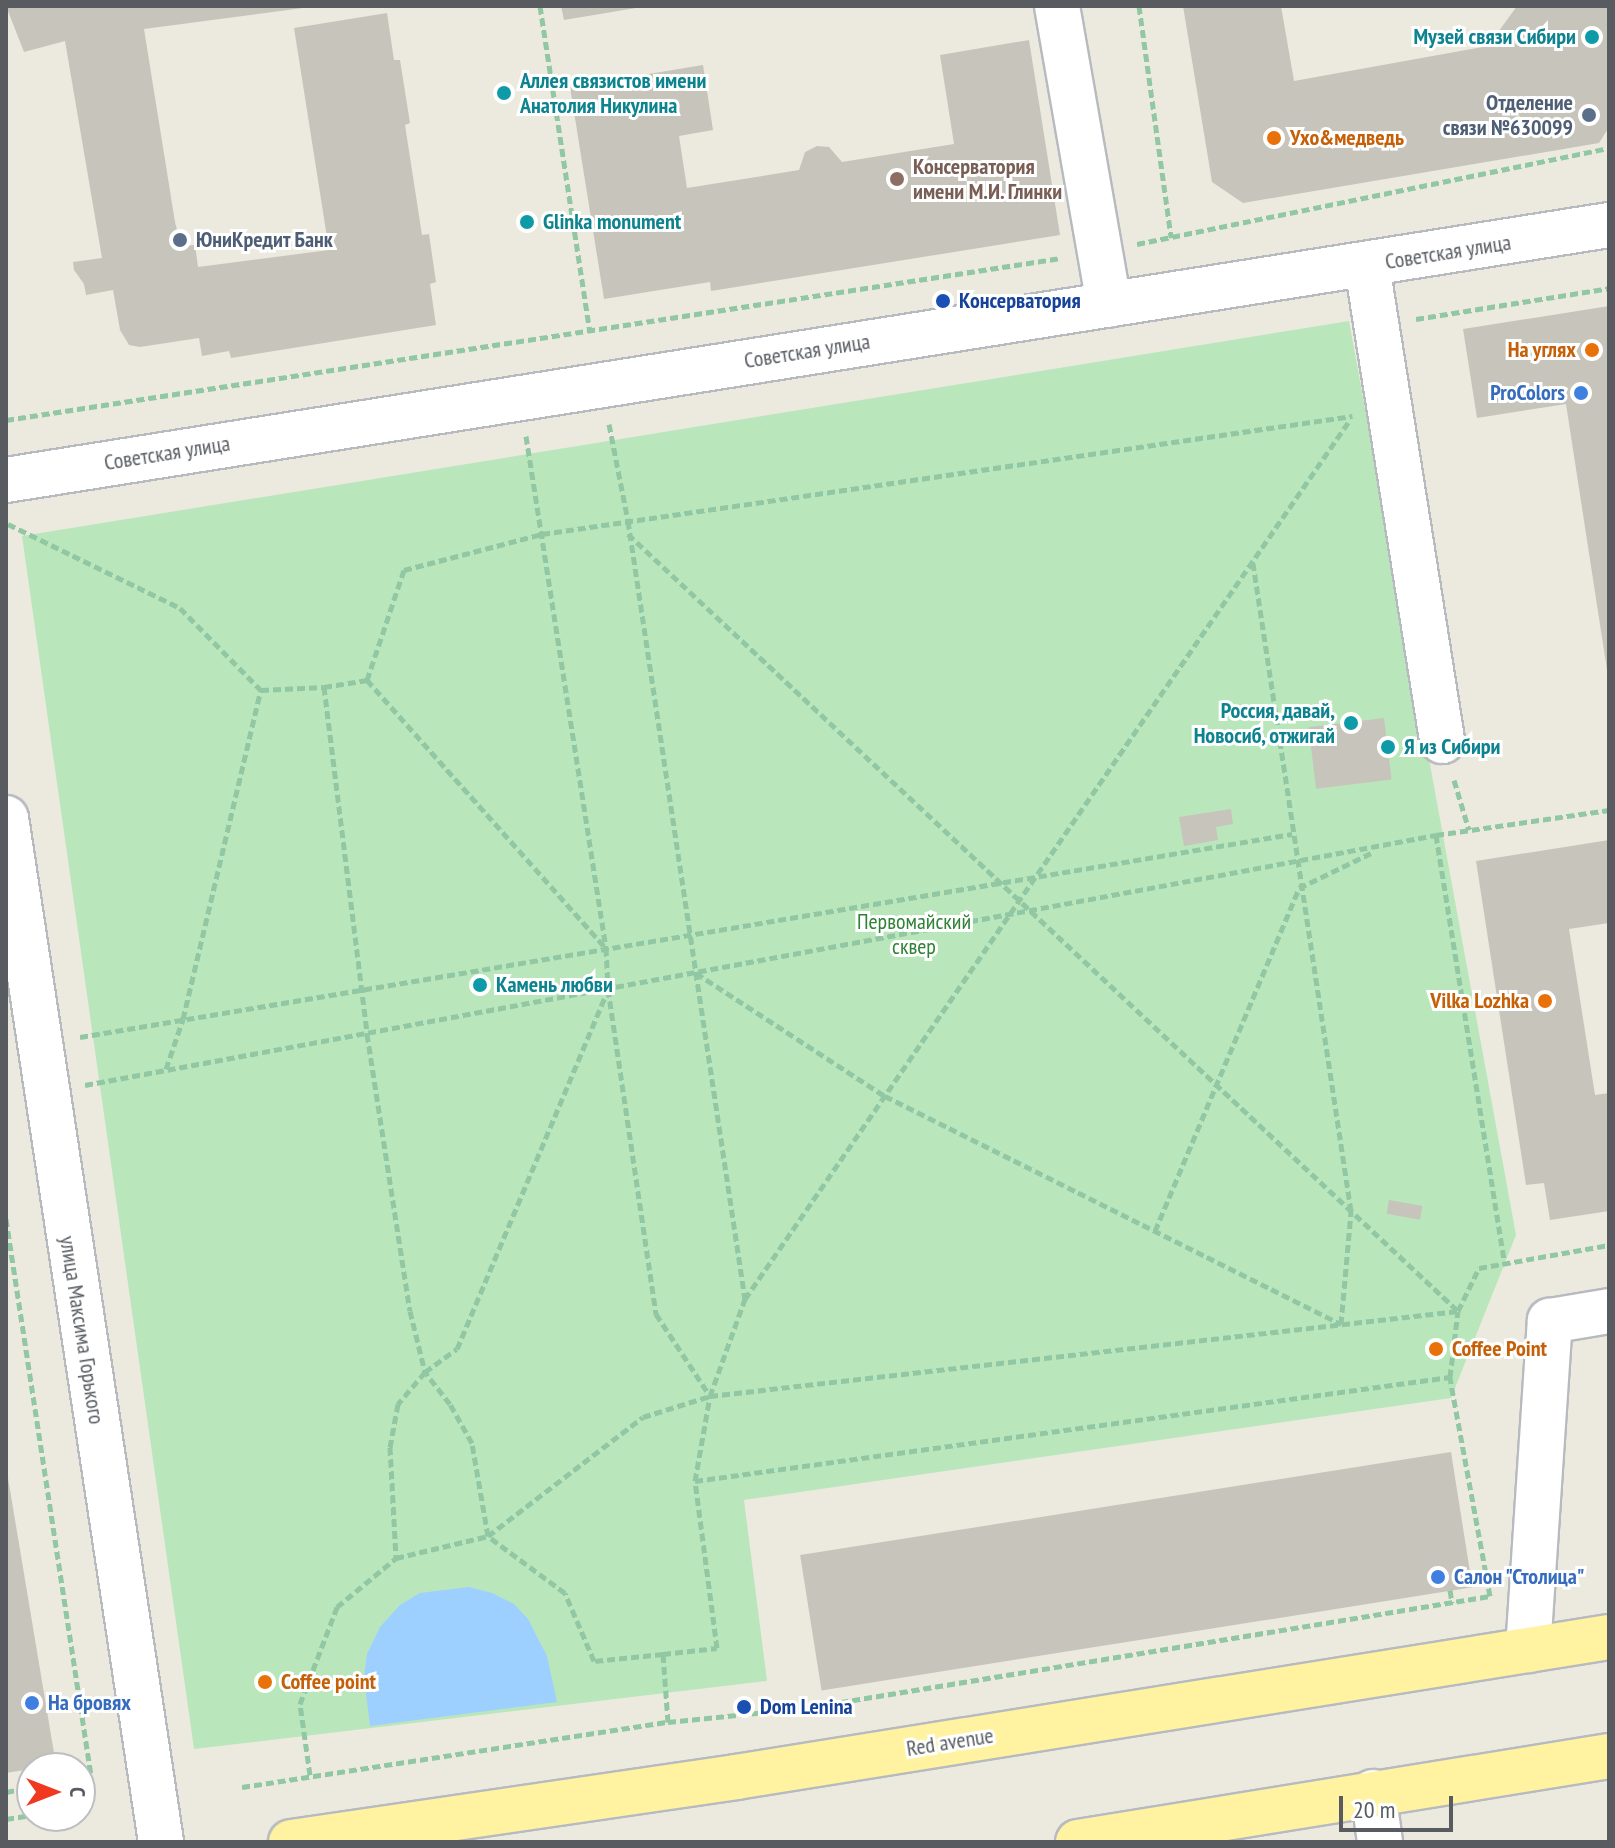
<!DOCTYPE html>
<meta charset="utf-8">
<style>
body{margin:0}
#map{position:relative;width:1615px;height:1848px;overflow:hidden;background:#eceadf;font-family:"PT Sans Narrow",sans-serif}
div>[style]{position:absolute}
.green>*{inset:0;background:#bae6bb}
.water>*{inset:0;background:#9dd0ff}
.building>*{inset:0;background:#c7c4bc;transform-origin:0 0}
.path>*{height:5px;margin-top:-2.5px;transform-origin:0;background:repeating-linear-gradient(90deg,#92c7a3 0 8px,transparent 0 12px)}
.roads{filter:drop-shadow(2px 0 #b7babf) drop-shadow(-2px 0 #b7babf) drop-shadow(0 2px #b7babf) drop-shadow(0 -2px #b7babf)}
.minor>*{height:44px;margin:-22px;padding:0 22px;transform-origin:22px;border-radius:22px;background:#fff}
.major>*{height:44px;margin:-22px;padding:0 22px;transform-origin:22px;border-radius:22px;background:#fff3a2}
.dots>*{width:22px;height:22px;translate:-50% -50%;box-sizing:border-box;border:4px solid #fff;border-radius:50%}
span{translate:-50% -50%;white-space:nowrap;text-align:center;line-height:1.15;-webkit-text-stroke:6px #fff;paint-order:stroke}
.culture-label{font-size:22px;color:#0d838f;font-weight:700}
.right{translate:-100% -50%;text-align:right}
.left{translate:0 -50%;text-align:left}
.service-label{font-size:22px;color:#4e5e75;font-weight:700}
.food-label{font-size:22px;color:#c56008;font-weight:700}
.education-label{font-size:22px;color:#785e54;font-weight:700}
.street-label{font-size:22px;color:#585c61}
.transit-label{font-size:22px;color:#164399;font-weight:700}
.shop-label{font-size:22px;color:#366cbe;font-weight:700}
.park-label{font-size:22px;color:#2f8236}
.frame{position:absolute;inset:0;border:8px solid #585c61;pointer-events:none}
.north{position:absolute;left:16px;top:1752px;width:80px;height:80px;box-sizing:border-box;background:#fff;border:2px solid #bcbec0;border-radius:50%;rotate:90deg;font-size:22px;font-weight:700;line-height:32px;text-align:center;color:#585c61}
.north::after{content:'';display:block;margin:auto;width:28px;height:36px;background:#f13820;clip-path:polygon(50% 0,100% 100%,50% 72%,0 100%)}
.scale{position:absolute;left:1339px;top:1796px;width:114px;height:36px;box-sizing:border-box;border:4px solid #585c61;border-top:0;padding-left:10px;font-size:24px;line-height:28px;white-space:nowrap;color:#585c61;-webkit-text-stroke:6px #fff;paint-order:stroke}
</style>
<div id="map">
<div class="green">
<i style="clip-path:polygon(1349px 321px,1516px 1235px,1451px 1398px,744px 1500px,767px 1681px,194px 1749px,22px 536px)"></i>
</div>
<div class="water">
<i style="clip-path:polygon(469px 1587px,492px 1593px,514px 1604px,528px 1619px,547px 1656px,557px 1702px,370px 1726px,364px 1677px,367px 1654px,380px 1627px,400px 1605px,420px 1593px)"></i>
</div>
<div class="building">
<i style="clip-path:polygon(6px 6px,318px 6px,144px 29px,175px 222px,181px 246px,195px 245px,198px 267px,329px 250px,294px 28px,387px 13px,394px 60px,400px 60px,410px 123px,405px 125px,422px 235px,429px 234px,436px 282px,430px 284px,436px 325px,231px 358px,229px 351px,202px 356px,199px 338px,140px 347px,129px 345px,120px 330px,113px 290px,86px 295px,84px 284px,74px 270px,73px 262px,102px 258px,65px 41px,24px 52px)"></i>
<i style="clip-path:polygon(561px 6px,636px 6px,636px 8px,564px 20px)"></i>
<i style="clip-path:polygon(1183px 6px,1281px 6px,1294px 81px,1488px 46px,1517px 6px,1608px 6px,1609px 127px,1599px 143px,1243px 203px,1212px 182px)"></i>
<i style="clip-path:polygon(1029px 40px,1060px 235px,711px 291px,710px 282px,604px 299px,570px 87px,703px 65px,713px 130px,679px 136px,687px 188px,799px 170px,805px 152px,817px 146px,829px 147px,842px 162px,954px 144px,940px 55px)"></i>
<i style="clip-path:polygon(1609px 306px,1609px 670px,1607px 670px,1566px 404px,1477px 418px,1463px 329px)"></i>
<i style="left:1384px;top:718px;width:62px;height:76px;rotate:83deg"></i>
<i style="clip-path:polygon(1231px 809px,1233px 824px,1216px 827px,1218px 840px,1184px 846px,1179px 817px)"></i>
<i style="clip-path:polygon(1609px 840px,1609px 923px,1569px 929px,1595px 1095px,1609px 1093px,1609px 1211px,1550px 1220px,1544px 1183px,1526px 1185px,1476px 861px)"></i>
<i style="left:1389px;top:1200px;width:34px;height:14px;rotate:10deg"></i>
<i style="left:1451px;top:1452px;width:137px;height:659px;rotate:81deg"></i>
<i style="clip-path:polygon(6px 1466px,56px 1765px,6px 1773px)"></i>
</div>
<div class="path">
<i style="left:540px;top:6px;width:330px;rotate:81.3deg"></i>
<i style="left:1139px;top:6px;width:234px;rotate:82.1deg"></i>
<i style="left:1137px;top:244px;width:482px;rotate:-11.5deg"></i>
<i style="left:1416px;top:319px;width:195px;rotate:-9.1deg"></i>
<i style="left:6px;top:420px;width:1067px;rotate:-8.73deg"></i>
<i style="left:609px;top:424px;width:99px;rotate:78.9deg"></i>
<i style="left:628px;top:521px;width:787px;rotate:81.45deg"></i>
<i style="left:526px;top:436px;width:518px;rotate:81.12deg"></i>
<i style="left:606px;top:948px;width:41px;rotate:87.2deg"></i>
<i style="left:608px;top:989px;width:329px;rotate:81.6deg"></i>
<i style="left:656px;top:1314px;width:98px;rotate:56.6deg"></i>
<i style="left:710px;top:1396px;width:753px;rotate:-6.48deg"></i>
<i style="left:8px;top:524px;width:191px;rotate:26deg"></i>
<i style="left:180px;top:608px;width:115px;rotate:45.4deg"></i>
<i style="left:261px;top:690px;width:63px;rotate:-2.7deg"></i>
<i style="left:324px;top:687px;width:44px;rotate:-9.2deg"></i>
<i style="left:367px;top:680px;width:358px;rotate:48.3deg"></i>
<i style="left:628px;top:534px;width:1137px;rotate:43.11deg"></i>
<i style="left:367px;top:680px;width:116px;rotate:-71.4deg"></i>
<i style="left:404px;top:570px;width:143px;rotate:-14.6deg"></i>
<i style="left:542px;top:534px;width:819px;rotate:-8.29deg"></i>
<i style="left:324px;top:687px;width:350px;rotate:82.9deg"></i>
<i style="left:367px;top:1034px;width:280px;rotate:81.2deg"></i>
<i style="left:410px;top:1311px;width:63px;rotate:76.2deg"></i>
<i style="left:425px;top:1372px;width:42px;rotate:130.2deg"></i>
<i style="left:398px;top:1404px;width:44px;rotate:100.5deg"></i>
<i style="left:390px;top:1447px;width:111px;rotate:86.9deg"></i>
<i style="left:1454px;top:780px;width:52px;rotate:73.3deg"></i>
<i style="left:1436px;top:835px;width:435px;rotate:80.9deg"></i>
<i style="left:696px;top:973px;width:225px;rotate:33.1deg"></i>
<i style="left:885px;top:1096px;width:510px;rotate:26.57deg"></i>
<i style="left:1341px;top:1324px;width:113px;rotate:-84.9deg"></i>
<i style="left:1351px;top:1211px;width:655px;rotate:-98.6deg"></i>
<i style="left:80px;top:1037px;width:1229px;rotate:-9.51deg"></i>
<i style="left:166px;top:1069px;width:53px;rotate:-71.2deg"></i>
<i style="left:183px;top:1019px;width:338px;rotate:-76.7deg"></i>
<i style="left:85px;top:1085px;width:1374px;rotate:-10.48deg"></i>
<i style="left:1436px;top:835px;width:175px;rotate:-8.2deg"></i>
<i style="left:6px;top:1219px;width:562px;rotate:81.31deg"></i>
<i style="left:91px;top:1775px;width:11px;rotate:170deg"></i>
<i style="left:1155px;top:1231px;width:372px;rotate:-67.2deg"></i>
<i style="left:1299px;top:888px;width:82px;rotate:-25.9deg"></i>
<i style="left:695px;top:1481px;width:762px;rotate:-7.84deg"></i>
<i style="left:1450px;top:1590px;width:13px;rotate:81deg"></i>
<i style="left:663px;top:1654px;width:69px;rotate:174.2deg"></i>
<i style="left:594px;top:1661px;width:74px;rotate:-113.1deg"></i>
<i style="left:565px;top:1593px;width:96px;rotate:-143.5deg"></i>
<i style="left:488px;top:1536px;width:195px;rotate:-37.5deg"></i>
<i style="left:643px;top:1417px;width:70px;rotate:-17.4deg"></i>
<i style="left:668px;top:1722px;width:68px;rotate:-94.2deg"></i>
<i style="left:663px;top:1654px;width:54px;rotate:-6.3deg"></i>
<i style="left:717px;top:1648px;width:168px;rotate:-97.5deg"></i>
<i style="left:695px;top:1481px;width:86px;rotate:-80deg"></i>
<i style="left:710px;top:1396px;width:103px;rotate:-70.2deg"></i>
<i style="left:745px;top:1299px;width:1066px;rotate:-55.47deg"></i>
<i style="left:310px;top:1775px;width:72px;rotate:-98deg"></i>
<i style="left:300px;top:1704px;width:104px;rotate:-69.1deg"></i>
<i style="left:337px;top:1607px;width:77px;rotate:-39.7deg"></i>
<i style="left:396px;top:1558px;width:95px;rotate:-13.4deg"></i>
<i style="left:488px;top:1536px;width:94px;rotate:-99.8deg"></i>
<i style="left:472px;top:1443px;width:45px;rotate:-119.4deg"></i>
<i style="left:450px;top:1404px;width:41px;rotate:-128deg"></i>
<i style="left:425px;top:1372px;width:39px;rotate:-36deg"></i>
<i style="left:457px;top:1349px;width:389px;rotate:-67.2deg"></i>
<i style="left:242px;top:1787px;width:431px;rotate:-8.7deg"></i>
<i style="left:668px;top:1722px;width:138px;rotate:-5.8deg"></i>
<i style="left:805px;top:1708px;width:694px;rotate:-9.29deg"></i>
<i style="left:1490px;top:1596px;width:223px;rotate:-100.4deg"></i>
<i style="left:1450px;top:1377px;width:66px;rotate:-83.1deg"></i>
<i style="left:1458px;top:1311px;width:48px;rotate:-64deg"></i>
<i style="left:1479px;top:1268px;width:132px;rotate:-10deg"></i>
<i style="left:6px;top:1792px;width:26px;rotate:-11deg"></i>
<i style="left:6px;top:1819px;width:26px;rotate:-9deg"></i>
</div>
<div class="roads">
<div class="minor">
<i style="left:1057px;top:6px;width:303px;rotate:80.1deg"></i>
<i style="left:1367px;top:266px;width:481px;rotate:81deg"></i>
<i style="left:6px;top:480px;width:1623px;rotate:-9.04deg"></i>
<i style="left:6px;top:818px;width:1036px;rotate:81.39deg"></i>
<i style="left:1528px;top:1650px;width:330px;rotate:-86.2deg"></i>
<i style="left:1550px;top:1321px;width:60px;rotate:-9.6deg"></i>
<i style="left:1373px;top:1792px;width:50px;rotate:82deg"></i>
</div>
<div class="major">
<i style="left:291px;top:1842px;width:450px;rotate:-8.3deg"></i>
<i style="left:736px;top:1777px;width:884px;rotate:-9.11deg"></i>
<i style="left:1078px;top:1842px;width:538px;rotate:-9.2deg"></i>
</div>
</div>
<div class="dots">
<i style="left:1592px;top:37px;background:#0f9aa8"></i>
<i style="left:504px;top:93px;background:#0f9aa8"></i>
<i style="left:1589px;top:115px;background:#5c6f8a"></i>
<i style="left:1274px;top:138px;background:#e8710a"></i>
<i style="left:897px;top:179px;background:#8d6e63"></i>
<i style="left:527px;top:222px;background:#0f9aa8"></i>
<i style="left:180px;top:240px;background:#5c6f8a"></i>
<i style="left:943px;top:301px;background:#1a4fb4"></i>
<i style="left:1592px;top:350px;background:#e8710a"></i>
<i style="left:1581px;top:393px;background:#3f7fe0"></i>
<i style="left:1351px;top:723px;background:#0f9aa8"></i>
<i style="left:1388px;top:747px;background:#0f9aa8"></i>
<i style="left:480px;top:985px;background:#0f9aa8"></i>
<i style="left:1545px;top:1001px;background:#e8710a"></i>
<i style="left:1436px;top:1349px;background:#e8710a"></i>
<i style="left:1438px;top:1577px;background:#3f7fe0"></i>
<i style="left:265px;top:1682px;background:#e8710a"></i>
<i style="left:32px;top:1703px;background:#3f7fe0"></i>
<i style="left:744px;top:1707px;background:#1a4fb4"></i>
</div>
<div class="culture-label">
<span class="right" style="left:1576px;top:37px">Музей связи Сибири</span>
<span class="left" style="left:520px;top:93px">Аллея связистов имени<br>Анатолия Никулина</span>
<span class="left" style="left:543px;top:222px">Glinka monument</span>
<span class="right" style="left:1335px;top:723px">Россия, давай,<br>Новосиб, отжигай</span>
<span class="left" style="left:1404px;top:747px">Я из Сибири</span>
<span class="left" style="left:496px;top:985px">Камень любви</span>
</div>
<div class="service-label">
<span class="right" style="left:1573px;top:115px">Отделение<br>связи №630099</span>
<span class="left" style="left:196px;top:240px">ЮниКредит Банк</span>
</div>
<div class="food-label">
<span class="left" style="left:1290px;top:138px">Ухо&amp;медведь</span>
<span class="right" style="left:1576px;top:350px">На углях</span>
<span class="right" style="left:1529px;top:1001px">Vilka Lozhka</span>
<span class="left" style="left:1452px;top:1349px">Coffee Point</span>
<span class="left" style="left:281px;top:1682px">Coffee point</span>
</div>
<div class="education-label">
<span class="left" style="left:913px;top:179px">Консерватория<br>имени М.И. Глинки</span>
</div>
<div class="street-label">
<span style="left:1448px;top:252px;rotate:-9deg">Советская улица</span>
<span style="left:807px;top:351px;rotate:-9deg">Советская улица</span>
<span style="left:167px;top:453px;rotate:-9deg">Советская улица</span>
<span style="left:82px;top:1330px;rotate:81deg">улица Максима Горького</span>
<span style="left:950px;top:1742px;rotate:-9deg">Red avenue</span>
</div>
<div class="transit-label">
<span class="left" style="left:959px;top:301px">Консерватория</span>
<span class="left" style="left:760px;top:1707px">Dom Lenina</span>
</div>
<div class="shop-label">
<span class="right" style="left:1565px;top:393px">ProColors</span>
<span class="left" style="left:1454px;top:1577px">Салон "Столица"</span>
<span class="left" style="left:48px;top:1703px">На бровях</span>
</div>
<div class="park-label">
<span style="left:914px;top:934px">Первомайский<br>сквер</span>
</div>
<div class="frame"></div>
<div class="north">С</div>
<div class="scale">20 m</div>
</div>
